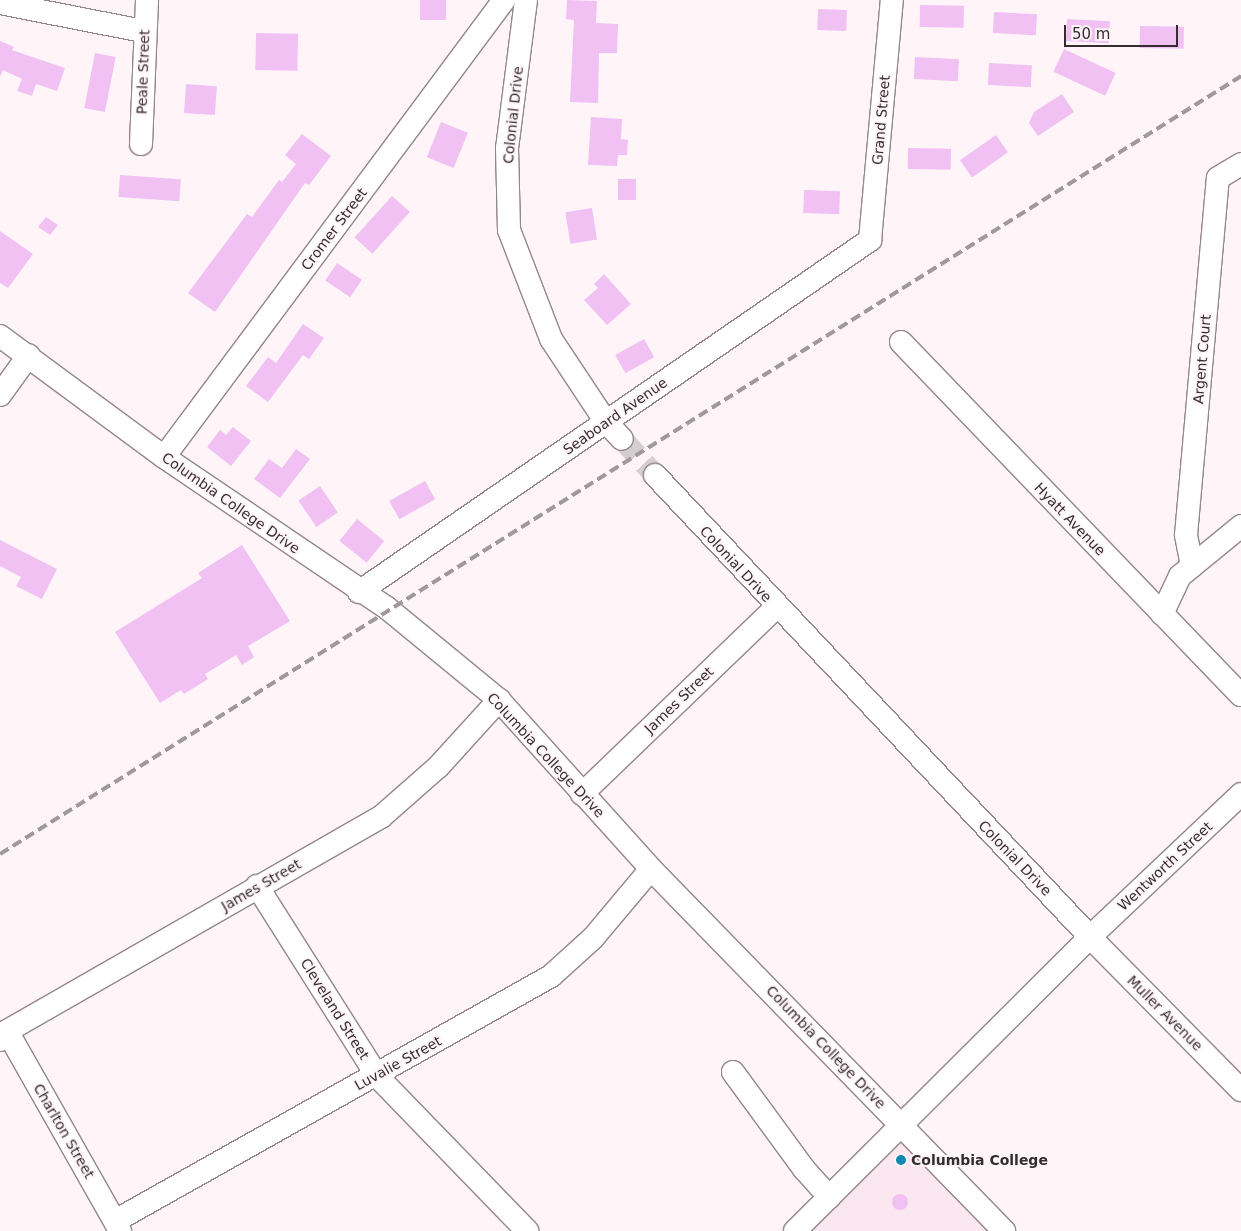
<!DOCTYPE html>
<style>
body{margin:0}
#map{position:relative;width:1241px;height:1231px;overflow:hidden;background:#fff5f9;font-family:"DejaVu Sans",sans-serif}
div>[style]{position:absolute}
.built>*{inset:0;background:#fae7ef}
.building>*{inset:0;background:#f1c1f4;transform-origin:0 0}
.round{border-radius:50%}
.minor-tunnel>*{height:22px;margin-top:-11px;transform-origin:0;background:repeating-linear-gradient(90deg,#d6cdd1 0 22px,transparent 0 33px)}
.roads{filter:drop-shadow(1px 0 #94868c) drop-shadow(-1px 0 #94868c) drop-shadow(0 1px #94868c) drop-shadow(0 -1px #94868c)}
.minor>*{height:22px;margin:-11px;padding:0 11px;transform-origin:11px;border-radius:11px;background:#fff}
.rail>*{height:4px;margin-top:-2px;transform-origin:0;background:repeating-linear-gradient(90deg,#a0989b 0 10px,transparent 0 15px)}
.dots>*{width:14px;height:14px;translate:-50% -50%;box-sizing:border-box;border:2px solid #fff5f9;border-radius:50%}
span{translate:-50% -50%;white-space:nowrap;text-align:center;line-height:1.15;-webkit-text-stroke:4px #fff5f9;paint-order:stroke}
.street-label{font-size:14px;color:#332d30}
.poi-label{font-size:14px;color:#332d30;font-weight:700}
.left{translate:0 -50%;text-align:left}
.scale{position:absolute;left:1064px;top:25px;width:114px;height:22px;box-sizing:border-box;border:2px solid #332d30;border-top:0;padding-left:6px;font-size:15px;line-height:18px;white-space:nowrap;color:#332d30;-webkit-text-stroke:4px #fff5f9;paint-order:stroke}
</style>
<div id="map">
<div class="built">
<i style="clip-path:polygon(901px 1124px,1004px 1231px,795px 1231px)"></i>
</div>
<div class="building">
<i style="left:420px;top:0;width:26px;height:20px"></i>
<i style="clip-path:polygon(567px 0,597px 1px,596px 23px,618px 24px,617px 53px,599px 53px,598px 103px,570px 102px,574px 20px,566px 19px)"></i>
<i style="left:920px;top:5px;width:44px;height:22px;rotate:1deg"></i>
<i style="left:818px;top:9px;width:29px;height:21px;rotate:2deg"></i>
<i style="left:994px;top:12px;width:43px;height:21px;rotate:3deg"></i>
<i style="left:1067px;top:19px;width:43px;height:22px;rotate:3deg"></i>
<i style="left:1140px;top:26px;width:44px;height:22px;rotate:1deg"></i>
<i style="left:256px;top:33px;width:42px;height:37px;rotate:1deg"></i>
<i style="clip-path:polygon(0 41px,14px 47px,12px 50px,65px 68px,57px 91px,36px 84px,32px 96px,17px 91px,22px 79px,3px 70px,0 77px)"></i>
<i style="left:1064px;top:49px;width:57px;height:25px;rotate:25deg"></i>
<i style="left:95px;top:53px;width:21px;height:56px;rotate:11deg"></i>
<i style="left:915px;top:57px;width:44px;height:22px;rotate:3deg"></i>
<i style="left:989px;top:63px;width:43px;height:22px;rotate:3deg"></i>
<i style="left:186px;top:84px;width:31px;height:29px;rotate:4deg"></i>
<i style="clip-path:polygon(1062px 94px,1074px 112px,1038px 136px,1029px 123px,1034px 112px)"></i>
<i style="clip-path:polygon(591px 117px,622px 119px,621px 139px,628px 140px,627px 155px,618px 155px,617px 166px,588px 165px)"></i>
<i style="left:441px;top:122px;width:29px;height:38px;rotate:22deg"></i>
<i style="clip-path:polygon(302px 134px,331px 156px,309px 185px,305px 183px,215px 312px,188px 293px,247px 214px,252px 217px,279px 180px,282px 182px,296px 164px,285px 155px)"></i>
<i style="left:996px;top:135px;width:21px;height:44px;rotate:55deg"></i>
<i style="left:908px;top:148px;width:43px;height:21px;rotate:1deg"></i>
<i style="left:120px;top:175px;width:61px;height:22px;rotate:4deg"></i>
<i style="left:618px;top:179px;width:18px;height:21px"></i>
<i style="left:804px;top:190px;width:36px;height:23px;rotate:2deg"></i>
<i style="left:392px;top:196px;width:24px;height:56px;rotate:42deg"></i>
<i style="left:592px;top:208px;width:32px;height:27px;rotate:81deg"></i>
<i style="clip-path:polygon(46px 217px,58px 225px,50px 235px,38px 227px)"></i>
<i style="clip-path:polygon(0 231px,33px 254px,8px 288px,0 283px)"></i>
<i style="left:337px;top:263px;width:30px;height:21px;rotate:34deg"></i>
<i style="clip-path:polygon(604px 274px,631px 304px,607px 325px,584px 300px,598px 288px,594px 284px)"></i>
<i style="clip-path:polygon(303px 324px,324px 338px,309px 359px,303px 355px,268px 402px,246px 386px,268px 357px,276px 363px)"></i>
<i style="left:644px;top:339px;width:21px;height:33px;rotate:61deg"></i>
<i style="clip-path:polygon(233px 427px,251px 441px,231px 466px,207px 447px,220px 430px,226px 435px)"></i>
<i style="clip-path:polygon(296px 449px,310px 459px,280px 498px,254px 479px,269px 459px,282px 468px)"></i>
<i style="left:425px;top:481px;width:21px;height:41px;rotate:61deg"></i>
<i style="left:320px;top:486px;width:32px;height:26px;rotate:56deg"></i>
<i style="left:357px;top:519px;width:35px;height:28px;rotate:39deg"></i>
<i style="clip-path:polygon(0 540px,57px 569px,42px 599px,16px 586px,21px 577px,0 566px)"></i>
<i style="clip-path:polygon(242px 545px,290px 621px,248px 646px,254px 657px,242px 665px,236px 655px,205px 674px,208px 679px,184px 694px,181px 690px,160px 703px,115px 632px,202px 578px,198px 573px)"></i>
<i class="round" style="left:892px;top:1194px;width:16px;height:16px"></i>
</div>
<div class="minor-tunnel">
<i style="left:622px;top:439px;width:49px;rotate:47.5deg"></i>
</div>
<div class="roads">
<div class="minor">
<i style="left:526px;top:0;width:149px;rotate:97.3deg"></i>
<i style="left:507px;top:148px;width:82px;rotate:88.6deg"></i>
<i style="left:509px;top:230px;width:117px;rotate:68.9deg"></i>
<i style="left:551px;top:339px;width:100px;rotate:56.5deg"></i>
<i style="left:606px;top:422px;width:23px;rotate:47deg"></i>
<i style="left:0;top:3px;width:146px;rotate:11.1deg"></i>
<i style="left:141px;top:144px;width:144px;rotate:-87.6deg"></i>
<i style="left:0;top:336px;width:204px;rotate:36.4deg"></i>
<i style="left:164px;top:457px;width:269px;rotate:34.1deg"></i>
<i style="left:387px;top:608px;width:145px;rotate:39.4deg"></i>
<i style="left:499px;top:700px;width:227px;rotate:48deg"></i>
<i style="left:651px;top:869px;width:506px;rotate:45.72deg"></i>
<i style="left:901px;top:342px;width:490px;rotate:46.1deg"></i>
<i style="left:0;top:395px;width:49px;rotate:-54.1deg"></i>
<i style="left:164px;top:457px;width:570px;rotate:-53.35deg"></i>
<i style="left:655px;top:475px;width:635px;rotate:46.72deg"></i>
<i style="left:1090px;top:937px;width:215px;rotate:45.4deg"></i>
<i style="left:1192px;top:566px;width:32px;rotate:-101deg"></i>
<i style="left:1186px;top:535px;width:358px;rotate:-84.9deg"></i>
<i style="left:1218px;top:178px;width:27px;rotate:-31deg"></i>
<i style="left:359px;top:592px;width:621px;rotate:-34.56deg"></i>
<i style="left:870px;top:240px;width:241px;rotate:-84.8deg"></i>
<i style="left:1162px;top:614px;width:42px;rotate:-64.7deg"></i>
<i style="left:1180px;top:576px;width:79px;rotate:-39.3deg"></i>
<i style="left:582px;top:794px;width:269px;rotate:-43.9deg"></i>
<i style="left:257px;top:886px;width:225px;rotate:57.7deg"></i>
<i style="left:377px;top:1076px;width:216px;rotate:45.9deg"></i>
<i style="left:7px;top:1031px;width:230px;rotate:60.5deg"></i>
<i style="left:0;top:1040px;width:11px;rotate:-52deg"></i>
<i style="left:7px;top:1031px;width:431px;rotate:-29.8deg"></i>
<i style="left:381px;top:817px;width:76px;rotate:-41.3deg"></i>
<i style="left:438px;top:767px;width:91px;rotate:-47.7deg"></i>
<i style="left:733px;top:1072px;width:120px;rotate:53.8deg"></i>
<i style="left:804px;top:1169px;width:38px;rotate:48deg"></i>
<i style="left:115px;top:1221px;width:500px;rotate:-29.33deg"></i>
<i style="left:551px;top:976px;width:57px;rotate:-42.1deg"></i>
<i style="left:593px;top:938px;width:90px;rotate:-50deg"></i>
<i style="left:795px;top:1231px;width:416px;rotate:-44.9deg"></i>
<i style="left:1090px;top:937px;width:208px;rotate:-43.4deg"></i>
</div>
</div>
<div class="rail">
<i style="left:0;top:854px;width:1465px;rotate:-32.08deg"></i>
</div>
<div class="dots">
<i style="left:901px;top:1160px;background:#0f8aad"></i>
</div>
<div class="street-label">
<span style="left:143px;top:72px;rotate:-88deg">Peale Street</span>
<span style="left:513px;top:115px;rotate:-84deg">Colonial Drive</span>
<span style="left:881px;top:120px;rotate:-85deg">Grand Street</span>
<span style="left:334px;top:229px;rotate:-53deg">Cromer Street</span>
<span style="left:1202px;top:359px;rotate:-85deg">Argent Court</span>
<span style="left:615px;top:416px;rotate:-35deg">Seaboard Avenue</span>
<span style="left:231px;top:503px;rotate:35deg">Columbia College Drive</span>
<span style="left:1070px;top:519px;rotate:46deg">Hyatt Avenue</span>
<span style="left:736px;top:564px;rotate:47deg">Colonial Drive</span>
<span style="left:679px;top:700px;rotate:-44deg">James Street</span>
<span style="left:546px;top:755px;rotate:47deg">Columbia College Drive</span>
<span style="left:1015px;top:858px;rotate:46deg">Colonial Drive</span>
<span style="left:1165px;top:866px;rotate:-43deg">Wentworth Street</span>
<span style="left:261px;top:885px;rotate:-30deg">James Street</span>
<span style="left:335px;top:1009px;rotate:58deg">Cleveland Street</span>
<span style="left:1165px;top:1013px;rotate:45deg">Muller Avenue</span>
<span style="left:826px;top:1047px;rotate:46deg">Columbia College Drive</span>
<span style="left:398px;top:1063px;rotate:-29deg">Luvalie Street</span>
<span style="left:64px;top:1131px;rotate:60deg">Charlton Street</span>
</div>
<div class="poi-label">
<span class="left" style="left:911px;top:1160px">Columbia College</span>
</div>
<div class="scale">50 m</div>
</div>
